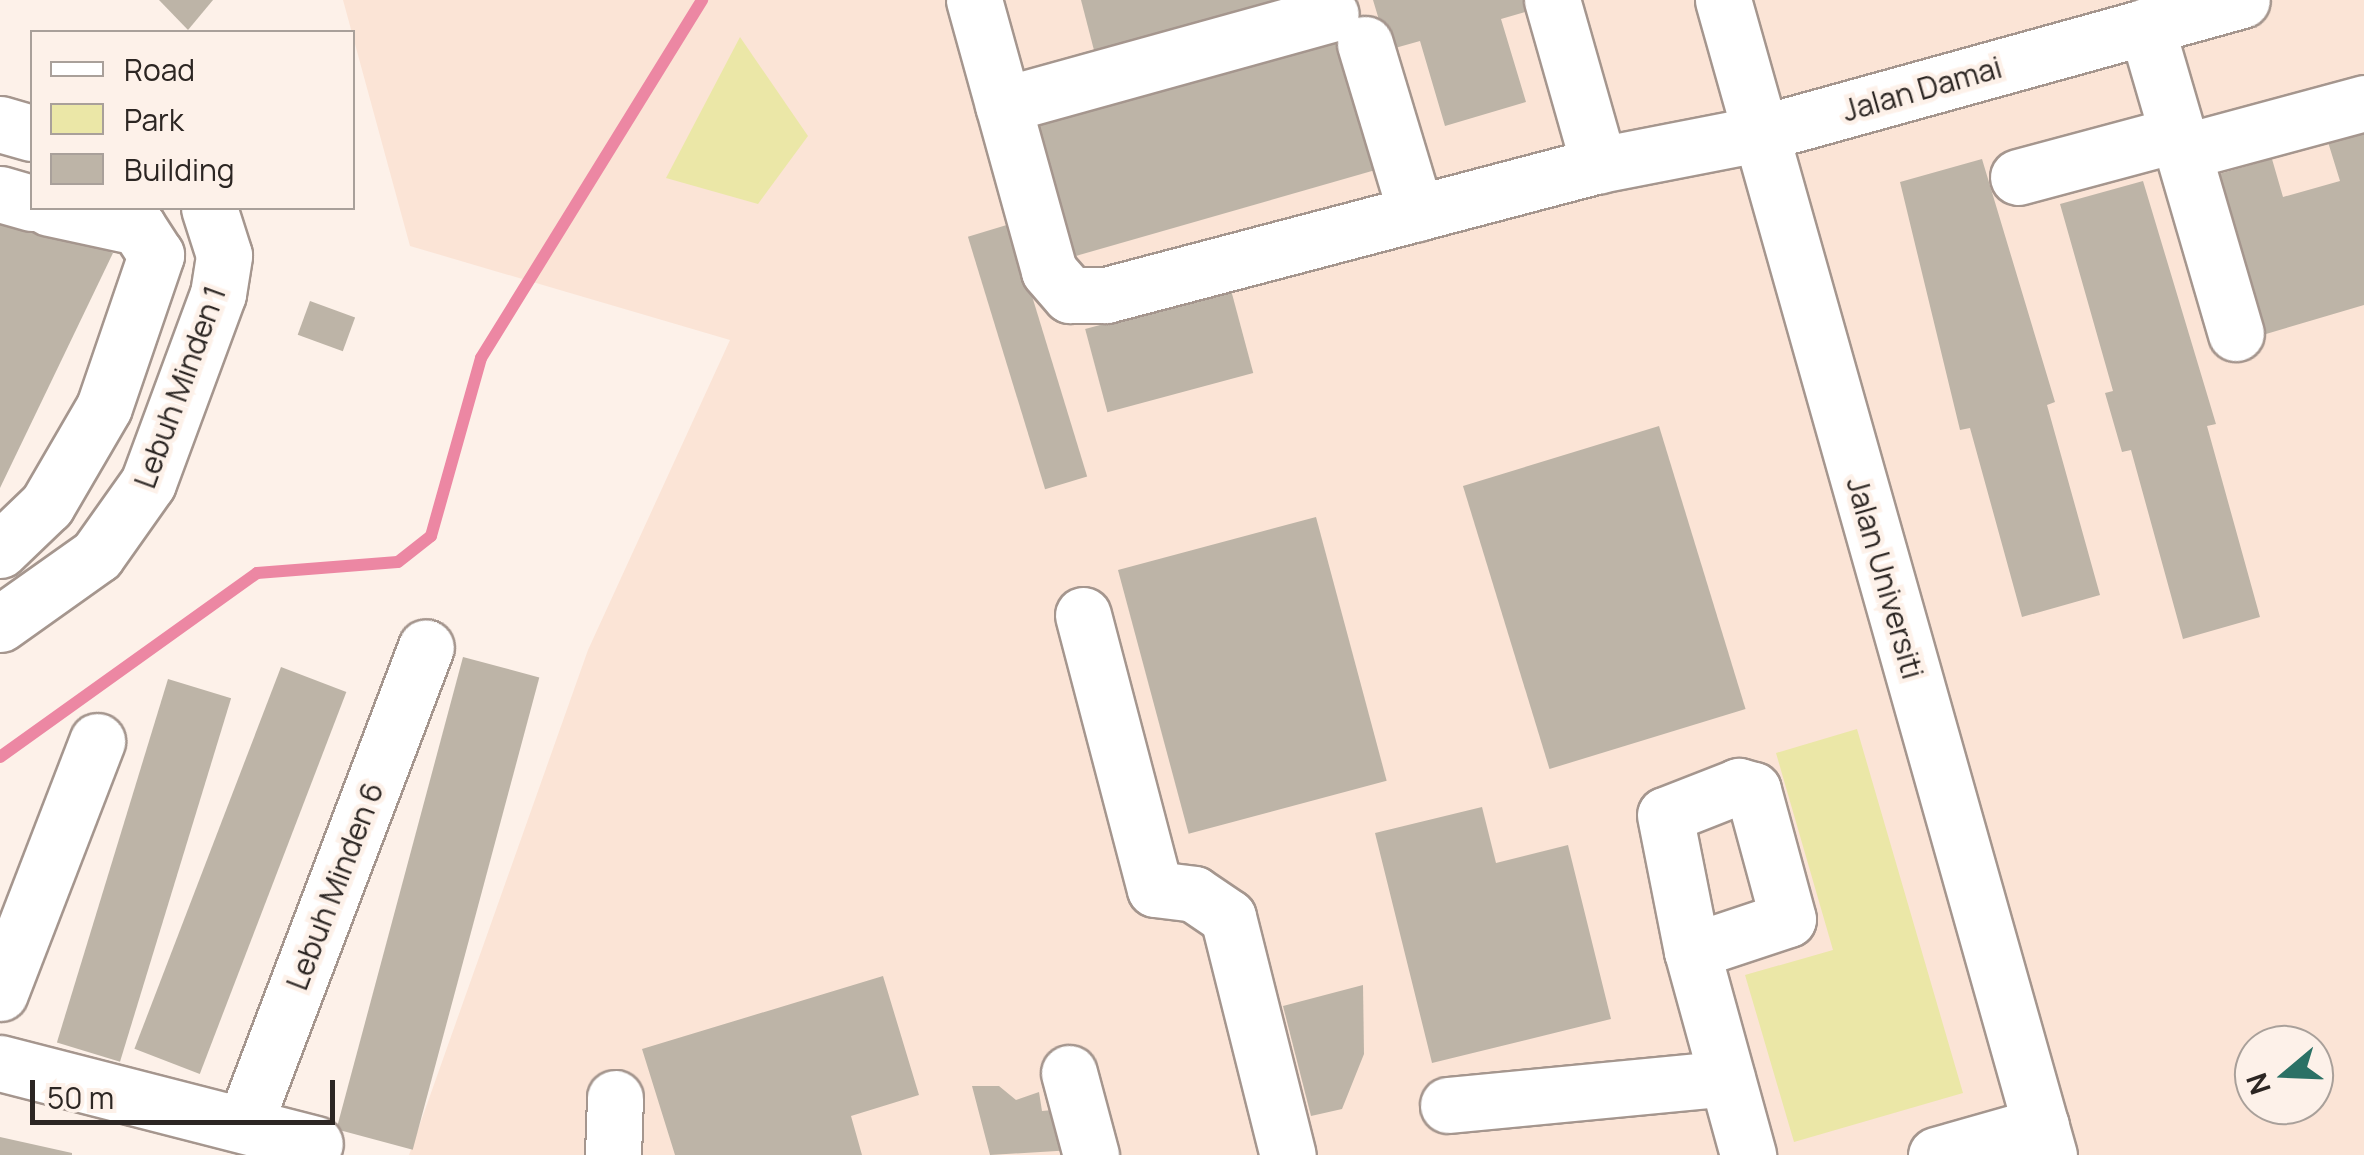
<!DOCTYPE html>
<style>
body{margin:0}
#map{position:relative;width:2364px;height:1155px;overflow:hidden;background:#fdf1e9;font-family:Manrope,sans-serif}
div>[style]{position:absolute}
.built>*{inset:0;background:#fbe4d6}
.green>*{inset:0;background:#ebe7a7}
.stream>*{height:12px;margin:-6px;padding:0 6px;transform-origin:6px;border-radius:6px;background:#ec87a3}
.building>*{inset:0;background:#bdb4a7;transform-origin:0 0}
.roads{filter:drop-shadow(2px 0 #a5968e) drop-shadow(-2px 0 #a5968e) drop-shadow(0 2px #a5968e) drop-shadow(0 -2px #a5968e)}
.minor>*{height:55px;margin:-27.5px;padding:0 27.5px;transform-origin:27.5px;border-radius:27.5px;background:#fff}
span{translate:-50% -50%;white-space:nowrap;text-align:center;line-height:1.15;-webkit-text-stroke:9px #fdf1e9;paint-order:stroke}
.street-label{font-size:30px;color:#2c2623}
.legend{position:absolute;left:30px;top:30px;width:325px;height:180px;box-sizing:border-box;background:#fdf1e9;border:2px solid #a9a09a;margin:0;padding:12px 18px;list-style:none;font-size:30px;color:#2c2623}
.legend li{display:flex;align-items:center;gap:20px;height:50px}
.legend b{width:50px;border:2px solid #a9a09a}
.north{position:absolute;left:2234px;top:1025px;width:100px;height:100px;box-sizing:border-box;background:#fdf1e9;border:2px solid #a9a09a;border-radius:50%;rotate:251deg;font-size:28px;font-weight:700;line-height:40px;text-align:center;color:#2c2623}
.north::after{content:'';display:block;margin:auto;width:35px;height:45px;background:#2b7165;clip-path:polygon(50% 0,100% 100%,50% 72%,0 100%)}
.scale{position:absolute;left:30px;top:1080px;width:305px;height:45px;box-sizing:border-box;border:5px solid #2c2623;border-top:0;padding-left:12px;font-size:30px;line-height:35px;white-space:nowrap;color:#2c2623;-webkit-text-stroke:8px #fdf1e9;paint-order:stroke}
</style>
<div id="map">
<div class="built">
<i style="clip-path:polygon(evenodd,343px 0,2364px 0,2364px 1155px,409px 1155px,588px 650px,730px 340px,410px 246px,343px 0,2254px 1045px,2314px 1045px,2314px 1105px,2254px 1105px,2254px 1045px)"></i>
</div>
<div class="green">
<i style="clip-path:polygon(740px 37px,808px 136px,758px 204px,666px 178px)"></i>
<i style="clip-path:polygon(1857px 729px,1963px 1093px,1794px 1142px,1745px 975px,1833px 950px,1776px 753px)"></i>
</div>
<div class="stream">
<i style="left:0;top:757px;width:316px;rotate:-35.6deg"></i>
<i style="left:257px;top:573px;width:141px;rotate:-4.5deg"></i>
<i style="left:398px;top:562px;width:42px;rotate:-38.2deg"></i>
<i style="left:431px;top:536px;width:185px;rotate:-74.3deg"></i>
<i style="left:481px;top:358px;width:421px;rotate:-58.3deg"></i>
</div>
<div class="building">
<i style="clip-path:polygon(159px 0,213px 0,188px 30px)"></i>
<i style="clip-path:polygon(1081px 0,1311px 0,1096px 58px)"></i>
<i style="clip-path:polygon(1373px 0,1537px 0,1539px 8px,1501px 19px,1526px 102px,1445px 126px,1420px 41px,1388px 50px)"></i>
<i style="left:1349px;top:32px;width:140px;height:326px;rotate:74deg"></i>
<i style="clip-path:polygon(2364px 131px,2364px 305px,2266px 334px,2219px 174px,2272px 159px,2283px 197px,2340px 181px,2328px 142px)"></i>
<i style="clip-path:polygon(1982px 159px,2055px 402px,2047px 405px,2100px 595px,2022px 617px,1970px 428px,1960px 430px,1900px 182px)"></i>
<i style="clip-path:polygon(2143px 181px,2216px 424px,2207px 426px,2260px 617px,2183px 639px,2131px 450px,2122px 452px,2105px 393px,2113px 391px,2060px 204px)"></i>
<i style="clip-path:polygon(0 203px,113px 253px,0 488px)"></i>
<i style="left:1010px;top:224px;width:264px;height:44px;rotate:73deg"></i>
<i style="left:1231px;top:290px;width:86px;height:151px;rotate:75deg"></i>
<i style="left:310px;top:301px;width:48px;height:36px;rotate:20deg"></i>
<i style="left:1659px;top:426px;width:296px;height:205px;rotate:73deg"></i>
<i style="left:1316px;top:517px;width:273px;height:205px;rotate:75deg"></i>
<i style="left:463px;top:657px;width:79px;height:489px;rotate:15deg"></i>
<i style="left:281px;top:667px;width:70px;height:409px;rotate:21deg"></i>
<i style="left:168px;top:679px;width:66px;height:380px;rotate:17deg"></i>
<i style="clip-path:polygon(1482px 807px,1496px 863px,1568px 845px,1611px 1019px,1432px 1063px,1375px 833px)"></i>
<i style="clip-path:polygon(883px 976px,919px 1095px,851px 1116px,862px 1155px,675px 1155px,642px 1049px)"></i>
<i style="clip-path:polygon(1363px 985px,1364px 1054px,1342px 1109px,1311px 1116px,1283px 1006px)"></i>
<i style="clip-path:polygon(972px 1086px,999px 1086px,1016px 1100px,1039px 1092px,1042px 1111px,1064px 1109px,1073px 1150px,990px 1155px)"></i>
<i style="clip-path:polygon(0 1137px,72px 1153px,72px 1155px,0 1155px)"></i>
</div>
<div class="roads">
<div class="minor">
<i style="left:974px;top:0;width:281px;rotate:74.5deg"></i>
<i style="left:1049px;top:271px;width:32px;rotate:49deg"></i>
<i style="left:1070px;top:295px;width:36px"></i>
<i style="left:1106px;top:295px;width:510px;rotate:-14.77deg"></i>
<i style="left:1599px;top:165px;width:162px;rotate:-11deg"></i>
<i style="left:1758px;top:134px;width:502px;rotate:-15.48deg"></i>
<i style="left:1552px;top:0;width:172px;rotate:74.1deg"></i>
<i style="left:1723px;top:0;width:1200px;rotate:74.24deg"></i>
<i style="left:2146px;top:26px;width:320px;rotate:73.7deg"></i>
<i style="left:1365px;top:44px;width:177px;rotate:73.2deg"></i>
<i style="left:1003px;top:105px;width:340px;rotate:-15.5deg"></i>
<i style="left:0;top:124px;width:33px;rotate:16deg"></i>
<i style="left:2183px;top:152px;width:188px;rotate:-15.1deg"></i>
<i style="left:2018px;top:177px;width:166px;rotate:-15deg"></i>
<i style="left:0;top:194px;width:33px;rotate:16deg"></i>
<i style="left:0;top:550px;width:65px;rotate:-43.8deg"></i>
<i style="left:47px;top:505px;width:113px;rotate:-59.8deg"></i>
<i style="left:104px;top:407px;width:161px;rotate:-71.1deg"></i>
<i style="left:156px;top:255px;width:33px;rotate:-123deg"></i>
<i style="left:138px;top:227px;width:91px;rotate:-167.9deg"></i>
<i style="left:1083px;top:615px;width:283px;rotate:75.3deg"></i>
<i style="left:1155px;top:889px;width:39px;rotate:7deg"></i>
<i style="left:1194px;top:894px;width:41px;rotate:34.1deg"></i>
<i style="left:1228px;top:917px;width:245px;rotate:75.9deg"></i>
<i style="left:0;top:624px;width:119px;rotate:-35.4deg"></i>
<i style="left:97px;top:555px;width:88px;rotate:-54.7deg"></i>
<i style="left:148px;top:483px;width:202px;rotate:-69.7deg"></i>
<i style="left:218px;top:294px;width:39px;rotate:-81deg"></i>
<i style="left:224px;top:255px;width:49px;rotate:-107.7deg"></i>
<i style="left:1692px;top:951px;width:101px;rotate:-18.4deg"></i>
<i style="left:1788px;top:919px;width:134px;rotate:-105.2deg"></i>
<i style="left:1753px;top:790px;width:15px;rotate:-164deg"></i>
<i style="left:1739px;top:786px;width:79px;rotate:158.6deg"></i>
<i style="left:1665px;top:815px;width:139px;rotate:78.8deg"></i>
<i style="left:1692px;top:951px;width:212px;rotate:74.6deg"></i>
<i style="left:0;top:993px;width:270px;rotate:-68.9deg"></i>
<i style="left:0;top:1063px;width:325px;rotate:14.4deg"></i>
<i style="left:1069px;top:1073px;width:85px;rotate:75deg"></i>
<i style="left:1448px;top:1105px;width:280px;rotate:-5.5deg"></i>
<i style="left:244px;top:1125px;width:511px;rotate:-69.16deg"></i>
<i style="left:613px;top:1155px;width:57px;rotate:-88deg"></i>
<i style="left:1936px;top:1155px;width:109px;rotate:-15.9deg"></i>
</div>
</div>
<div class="street-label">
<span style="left:1922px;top:89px;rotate:-16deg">Jalan Damai</span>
<span style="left:180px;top:387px;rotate:-70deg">Lebuh Minden 1</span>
<span style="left:1885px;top:578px;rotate:74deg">Jalan Universiti</span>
<span style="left:335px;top:886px;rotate:-69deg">Lebuh Minden 6</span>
</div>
<ul class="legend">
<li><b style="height:12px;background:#fff"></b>Road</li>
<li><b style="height:28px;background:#ebe7a7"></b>Park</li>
<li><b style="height:28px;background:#bdb4a7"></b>Building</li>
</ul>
<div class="north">N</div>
<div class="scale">50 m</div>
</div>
